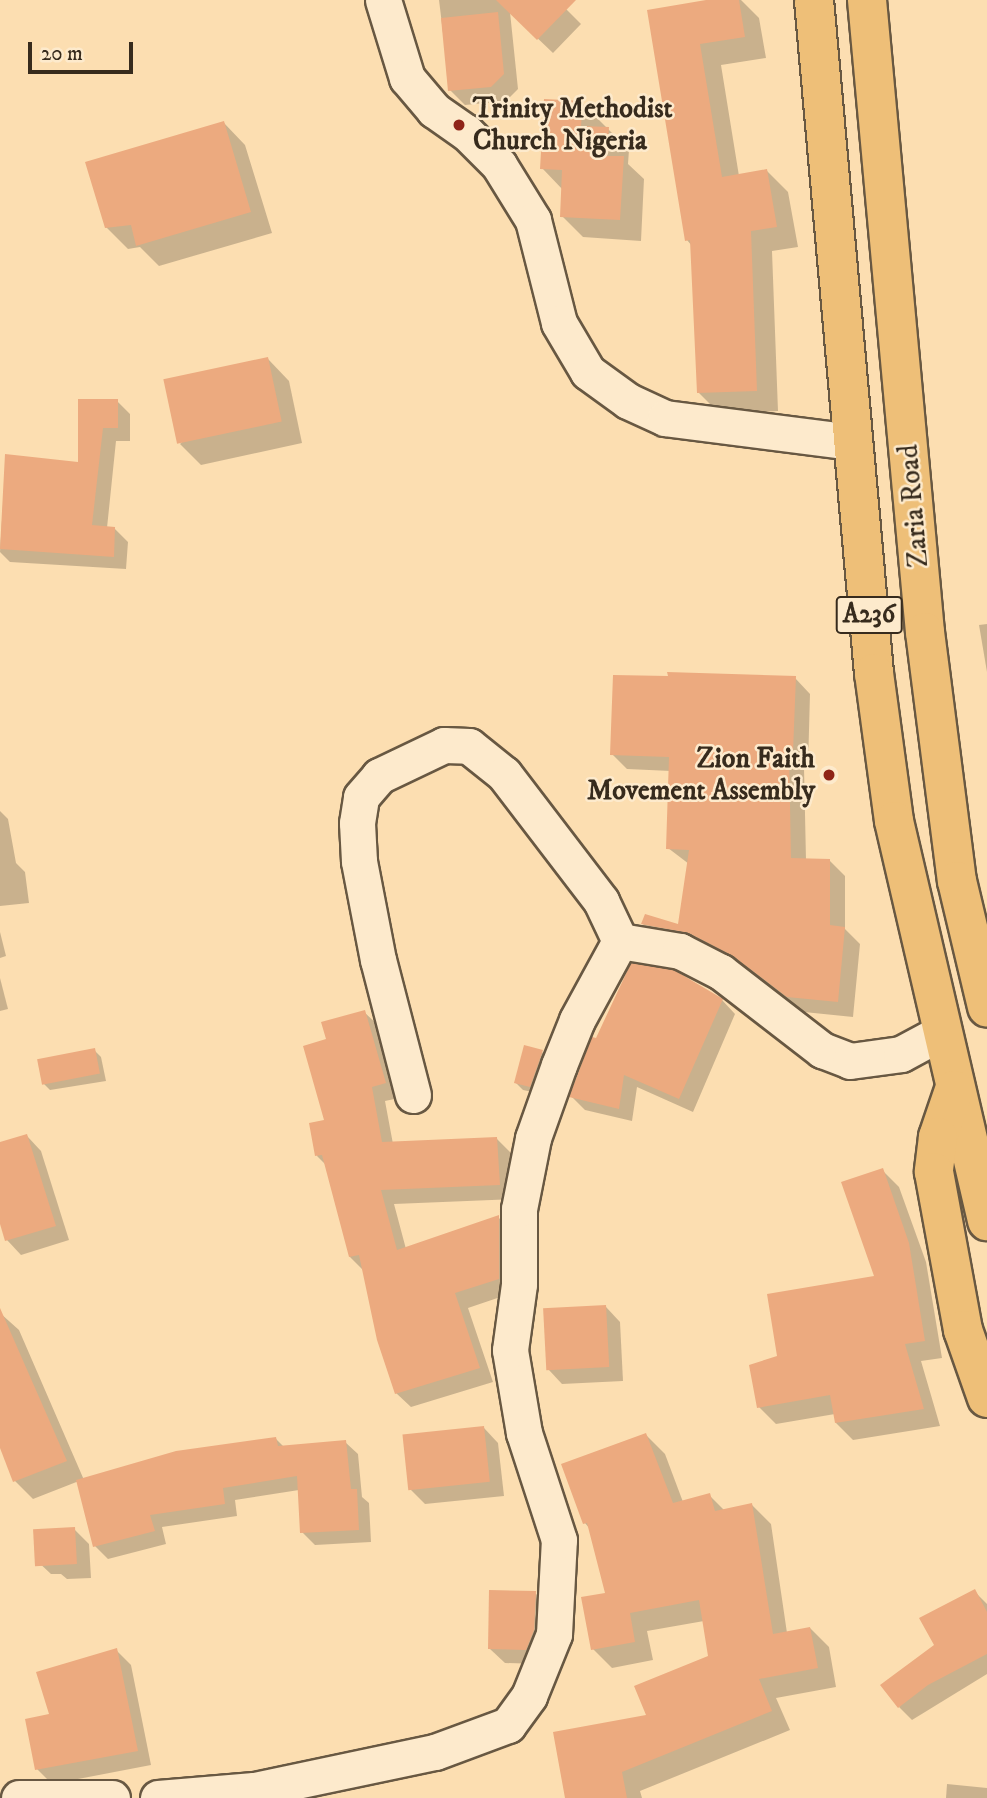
<!DOCTYPE html>
<style>
body{margin:0}
#map{position:relative;width:987px;height:1798px;overflow:hidden;background:#fcdeb1;font-family:"IM FELL DW Pica",serif}
div>[style]{position:absolute}
.shadow>*{inset:0;background:#0003}
.building>*{inset:0;background:#ecaa7f;transform-origin:0 0}
.roads{filter:drop-shadow(2px 0 #685842) drop-shadow(-2px 0 #685842) drop-shadow(0 2px #685842) drop-shadow(0 -2px #685842)}
.street>*{height:35px;margin:-17.5px;padding:0 17.5px;transform-origin:17.5px;border-radius:17.5px;background:#fdeacc}
.highway>*{height:38px;margin:-19px;padding:0 19px;transform-origin:19px;border-radius:19px;background:#eebf78}
.dots>*{width:19px;height:19px;translate:-50% -50%;box-sizing:border-box;border:4px solid #fdeacc;border-radius:50%}
span{translate:-50% -50%;white-space:nowrap;text-align:center;line-height:1.15;-webkit-text-stroke:5px #fdeacc;paint-order:stroke}
.shield-label span{padding:2px 5px;background:#fdeacc;border:2px solid;border-radius:5px;-webkit-text-stroke-width:0}
.shield-label{font-size:26px;color:#372b1d;font-weight:700}
.poi-label{font-size:28px;color:#372b1d;font-weight:700}
.left{translate:0 -50%;text-align:left}
.right{translate:-100% -50%;text-align:right}
.street-label{font-size:28px;color:#372b1d}
.scale{position:absolute;left:28px;top:42px;width:105px;height:32px;box-sizing:border-box;border:4px solid #372b1d;border-top:0;padding-left:9px;font-size:21px;line-height:24px;white-space:nowrap;color:#372b1d;-webkit-text-stroke:5px #fdeacc;paint-order:stroke}
</style>
<div id="map">
<div class="shadow">
<i style="clip-path:polygon(439px 0,557px 0,581px 24px,553px 53px,510px 12px,518px 89px,506px 101px,465px 105px,450px 90px)"></i>
<i style="clip-path:polygon(717px 0,741px 0,759px 18px,766px 58px,721px 65px,739px 176px,767px 171px,788px 192px,798px 247px,772px 251px,778px 411px,720px 414px,698px 392px,692px 246px,687px 240px,649px 11px)"></i>
<i style="clip-path:polygon(582px 103px,629px 150px,628px 164px,644px 179px,641px 241px,583px 237px,562px 216px,563px 190px,542px 168px)"></i>
<i style="clip-path:polygon(224px 123px,245px 145px,272px 233px,159px 266px,140px 247px,128px 249px,106px 227px)"></i>
<i style="clip-path:polygon(268px 359px,289px 381px,302px 443px,201px 465px,180px 444px)"></i>
<i style="clip-path:polygon(117px 401px,130px 414px,130px 441px,116px 441px,107px 528px,114px 528px,128px 542px,126px 569px,10px 562px,0 552px,6px 456px,80px 464px)"></i>
<i style="clip-path:polygon(987px 624px,987px 672px,979px 625px)"></i>
<i style="clip-path:polygon(795px 678px,810px 694px,808px 767px,804px 767px,806px 860px,829px 860px,845px 876px,845px 929px,860px 944px,853px 1017px,804px 1012px,751px 971px,706px 948px,659px 939px,643px 924px,679px 926px,689px 864px,668px 848px,671px 771px,627px 769px,612px 754px)"></i>
<i style="clip-path:polygon(0 811px,8px 819px,16px 863px,25px 872px,29px 903px,0 906px)"></i>
<i style="clip-path:polygon(0 932px,6px 956px,0 958px)"></i>
<i style="clip-path:polygon(0 978px,8px 1009px,0 1011px)"></i>
<i style="clip-path:polygon(722px 1000px,735px 1014px,693px 1112px,637px 1087px,632px 1121px,585px 1110px,571px 1096px)"></i>
<i style="clip-path:polygon(364px 1012px,379px 1026px,399px 1098px,385px 1101px,393px 1144px,497px 1139px,511px 1153px,514px 1199px,394px 1204px,406px 1249px,498px 1217px,512px 1231px,512px 1293px,468px 1308px,493px 1382px,411px 1407px,396px 1393px,364px 1271px,350px 1257px,327px 1166px,317px 1156px,326px 1121px,328px 1040px)"></i>
<i style="clip-path:polygon(94px 1050px,101px 1057px,106px 1081px,50px 1090px,43px 1083px)"></i>
<i style="clip-path:polygon(542px 1052px,549px 1059px,537px 1093px,523px 1090px,516px 1083px)"></i>
<i style="clip-path:polygon(27px 1136px,41px 1151px,69px 1240px,21px 1255px,7px 1240px,0 1218px,0 1144px)"></i>
<i style="clip-path:polygon(882px 1170px,899px 1187px,926px 1262px,942px 1358px,921px 1361px,940px 1426px,853px 1440px,836px 1423px,835px 1414px,776px 1424px,759px 1407px,779px 1357px,876px 1277px)"></i>
<i style="clip-path:polygon(606px 1307px,620px 1322px,623px 1381px,562px 1384px,548px 1369px)"></i>
<i style="clip-path:polygon(0 1313px,19px 1330px,84px 1480px,276px 1439px,284px 1447px,345px 1442px,358px 1454px,362px 1497px,369px 1503px,371px 1542px,315px 1545px,302px 1532px,299px 1490px,235px 1500px,237px 1516px,162px 1527px,166px 1544px,108px 1559px,95px 1546px,79px 1481px,33px 1499px,15px 1481px,0 1443px)"></i>
<i style="clip-path:polygon(484px 1428px,498px 1443px,504px 1496px,425px 1504px,410px 1489px)"></i>
<i style="clip-path:polygon(646px 1435px,665px 1454px,683px 1502px,709px 1495px,725px 1511px,752px 1505px,771px 1524px,787px 1633px,810px 1628px,829px 1647px,836px 1687px,776px 1698px,790px 1730px,640px 1791px,642px 1798px,567px 1798px,710px 1657px,704px 1621px,647px 1631px,653px 1660px,612px 1668px,593px 1649px,607px 1594px,590px 1529px,585px 1523px)"></i>
<i style="clip-path:polygon(74px 1529px,89px 1544px,91px 1578px,67px 1579px,61px 1574px,51px 1574px,36px 1560px)"></i>
<i style="clip-path:polygon(974px 1591px,987px 1604px,987px 1674px,912px 1720px,899px 1707px)"></i>
<i style="clip-path:polygon(535px 1593px,550px 1607px,540px 1664px,505px 1663px,490px 1649px)"></i>
<i style="clip-path:polygon(116px 1650px,131px 1665px,151px 1765px,52px 1784px,37px 1769px,52px 1716px)"></i>
<i style="clip-path:polygon(947px 1784px,987px 1788px,987px 1798px,946px 1798px)"></i>
</div>
<div class="building">
<i style="clip-path:polygon(496px 0,576px 0,537px 40px)"></i>
<i style="clip-path:polygon(706px 0,739px 0,745px 37px,700px 44px,722px 177px,767px 169px,777px 227px,751px 231px,757px 391px,697px 393px,690px 240px,685px 241px,647px 10px)"></i>
<i style="clip-path:polygon(498px 12px,504px 74px,491px 87px,448px 91px,441px 18px)"></i>
<i style="clip-path:polygon(544px 99px,583px 101px,581px 126px,609px 127px,607px 156px,624px 156px,620px 220px,560px 217px,562px 170px,540px 169px)"></i>
<i style="clip-path:polygon(224px 121px,251px 212px,136px 246px,131px 225px,105px 228px,85px 162px)"></i>
<i style="left:268px;top:357px;width:66px;height:107px;rotate:78deg"></i>
<i style="clip-path:polygon(78px 399px,118px 399px,118px 428px,103px 428px,92px 525px,115px 527px,114px 557px,0 549px,5px 454px,78px 462px)"></i>
<i style="clip-path:polygon(667px 672px,796px 676px,793px 752px,789px 752px,791px 858px,830px 859px,830px 925px,845px 927px,838px 1002px,787px 997px,733px 956px,689px 933px,641px 924px,645px 914px,678px 924px,689px 850px,666px 849px,669px 757px,610px 755px,613px 675px,668px 676px)"></i>
<i style="clip-path:polygon(631px 963px,674px 970px,723px 999px,679px 1099px,624px 1075px,619px 1109px,569px 1097px,592px 1037px,596px 1038px)"></i>
<i style="clip-path:polygon(365px 1010px,386px 1083px,372px 1087px,382px 1142px,497px 1137px,500px 1185px,381px 1190px,397px 1250px,499px 1215px,499px 1279px,455px 1293px,480px 1368px,395px 1394px,377px 1340px,359px 1255px,349px 1257px,322px 1155px,315px 1156px,309px 1123px,324px 1120px,303px 1046px,326px 1039px,321px 1022px)"></i>
<i style="clip-path:polygon(524px 1045px,543px 1050px,530px 1087px,514px 1083px)"></i>
<i style="left:95px;top:1048px;width:26px;height:59px;rotate:79deg"></i>
<i style="clip-path:polygon(27px 1134px,56px 1226px,5px 1241px,0 1224px,0 1142px)"></i>
<i style="clip-path:polygon(883px 1168px,909px 1243px,925px 1341px,905px 1344px,924px 1409px,835px 1423px,830px 1395px,757px 1408px,749px 1365px,777px 1356px,767px 1294px,874px 1276px,841px 1182px)"></i>
<i style="left:606px;top:1305px;width:62px;height:63px;rotate:87deg"></i>
<i style="clip-path:polygon(0 1308px,67px 1461px,13px 1482px,0 1448px)"></i>
<i style="left:484px;top:1426px;width:56px;height:82px;rotate:84deg"></i>
<i style="clip-path:polygon(646px 1433px,673px 1503px,710px 1493px,715px 1511px,752px 1503px,773px 1634px,810px 1627px,818px 1668px,759px 1679px,772px 1711px,622px 1772px,627px 1798px,565px 1798px,553px 1732px,646px 1715px,634px 1686px,708px 1656px,699px 1600px,630px 1613px,635px 1642px,591px 1650px,581px 1597px,605px 1593px,587px 1523px,583px 1524px,561px 1464px)"></i>
<i style="clip-path:polygon(276px 1437px,278px 1446px,346px 1440px,351px 1489px,357px 1489px,359px 1530px,300px 1533px,297px 1476px,223px 1488px,225px 1504px,150px 1515px,155px 1531px,93px 1547px,76px 1480px,176px 1451px)"></i>
<i style="left:75px;top:1527px;width:37px;height:42px;rotate:87deg"></i>
<i style="clip-path:polygon(975px 1589px,987px 1612px,987px 1654px,928px 1685px,898px 1708px,880px 1685px,934px 1645px,919px 1618px)"></i>
<i style="clip-path:polygon(489px 1590px,536px 1591px,534px 1630px,526px 1650px,488px 1649px)"></i>
<i style="clip-path:polygon(117px 1648px,138px 1751px,35px 1770px,25px 1719px,49px 1714px,36px 1672px)"></i>
</div>
<div class="roads">
<div class="street">
<i style="left:383px;top:0;width:82px;rotate:72.9deg"></i>
<i style="left:407px;top:78px;width:42px;rotate:49.8deg"></i>
<i style="left:434px;top:110px;width:39px;rotate:35deg"></i>
<i style="left:466px;top:132px;width:47px;rotate:45deg"></i>
<i style="left:499px;top:165px;width:65px;rotate:58.3deg"></i>
<i style="left:533px;top:220px;width:106px;rotate:75.8deg"></i>
<i style="left:559px;top:323px;width:57px;rotate:59.4deg"></i>
<i style="left:588px;top:372px;width:49px;rotate:35.9deg"></i>
<i style="left:628px;top:401px;width:41px;rotate:24.7deg"></i>
<i style="left:665px;top:418px;width:190px;rotate:7.3deg"></i>
<i style="left:413px;top:1095px;width:139px;rotate:-104.5deg"></i>
<i style="left:378px;top:960px;width:101px;rotate:-100.9deg"></i>
<i style="left:359px;top:861px;width:38px;rotate:-93deg"></i>
<i style="left:357px;top:823px;width:26px;rotate:-81deg"></i>
<i style="left:361px;top:797px;width:28px;rotate:-49deg"></i>
<i style="left:379px;top:776px;width:72px;rotate:-25.5deg"></i>
<i style="left:444px;top:745px;width:25px;rotate:2deg"></i>
<i style="left:469px;top:746px;width:45px;rotate:38.7deg"></i>
<i style="left:504px;top:774px;width:160px;rotate:52.6deg"></i>
<i style="left:601px;top:901px;width:44px;rotate:64.6deg"></i>
<i style="left:620px;top:941px;width:61px;rotate:9.5deg"></i>
<i style="left:680px;top:951px;width:46px;rotate:27.1deg"></i>
<i style="left:721px;top:972px;width:128px;rotate:37.7deg"></i>
<i style="left:822px;top:1050px;width:30px;rotate:21deg"></i>
<i style="left:850px;top:1061px;width:51px;rotate:-7.8deg"></i>
<i style="left:901px;top:1054px;width:44px;rotate:-28.3deg"></i>
<i style="left:19px;top:1798px;width:93px"></i>
<i style="left:158px;top:1798px;width:96px;rotate:-4.8deg"></i>
<i style="left:254px;top:1790px;width:185px;rotate:-11.9deg"></i>
<i style="left:435px;top:1752px;width:78px;rotate:-20.3deg"></i>
<i style="left:508px;top:1725px;width:36px;rotate:-54deg"></i>
<i style="left:529px;top:1696px;width:67px;rotate:-68deg"></i>
<i style="left:554px;top:1634px;width:94px;rotate:-87deg"></i>
<i style="left:559px;top:1540px;width:113px;rotate:-108.1deg"></i>
<i style="left:524px;top:1433px;width:84px;rotate:-99.6deg"></i>
<i style="left:510px;top:1350px;width:67px;rotate:-82.2deg"></i>
<i style="left:519px;top:1284px;width:75px;rotate:-90deg"></i>
<i style="left:519px;top:1209px;width:72px;rotate:-78.8deg"></i>
<i style="left:533px;top:1138px;width:77px;rotate:-70.4deg"></i>
<i style="left:559px;top:1065px;width:48px;rotate:-68.2deg"></i>
<i style="left:577px;top:1020px;width:90px;rotate:-61.4deg"></i>
</div>
<div class="highway">
<i style="left:814px;top:0;width:676px;rotate:84.91deg"></i>
<i style="left:874px;top:673px;width:149px;rotate:82.3deg"></i>
<i style="left:894px;top:821px;width:411px;rotate:76.9deg"></i>
<i style="left:867px;top:0;width:635px;rotate:84.76deg"></i>
<i style="left:925px;top:632px;width:251px;rotate:82.7deg"></i>
<i style="left:957px;top:881px;width:130px;rotate:76.6deg"></i>
<i style="left:954px;top:1090px;width:50px;rotate:108.8deg"></i>
<i style="left:938px;top:1137px;width:35px;rotate:97deg"></i>
<i style="left:934px;top:1172px;width:161px;rotate:79.6deg"></i>
<i style="left:963px;top:1330px;width:72px;rotate:70.6deg"></i>
</div>
</div>
<div class="dots">
<i style="left:459px;top:125px;background:#8f2418"></i>
<i style="left:829px;top:775px;background:#8f2418"></i>
</div>
<div class="shield-label">
<span style="left:869px;top:615px">A236</span>
</div>
<div class="poi-label">
<span class="left" style="left:473px;top:125px">Trinity Methodist<br>Church Nigeria</span>
<span class="right" style="left:815px;top:775px">Zion Faith<br>Movement Assembly</span>
</div>
<div class="street-label">
<span style="left:914px;top:506px;rotate:-95deg">Zaria Road</span>
</div>
<div class="scale">20 m</div>
</div>
